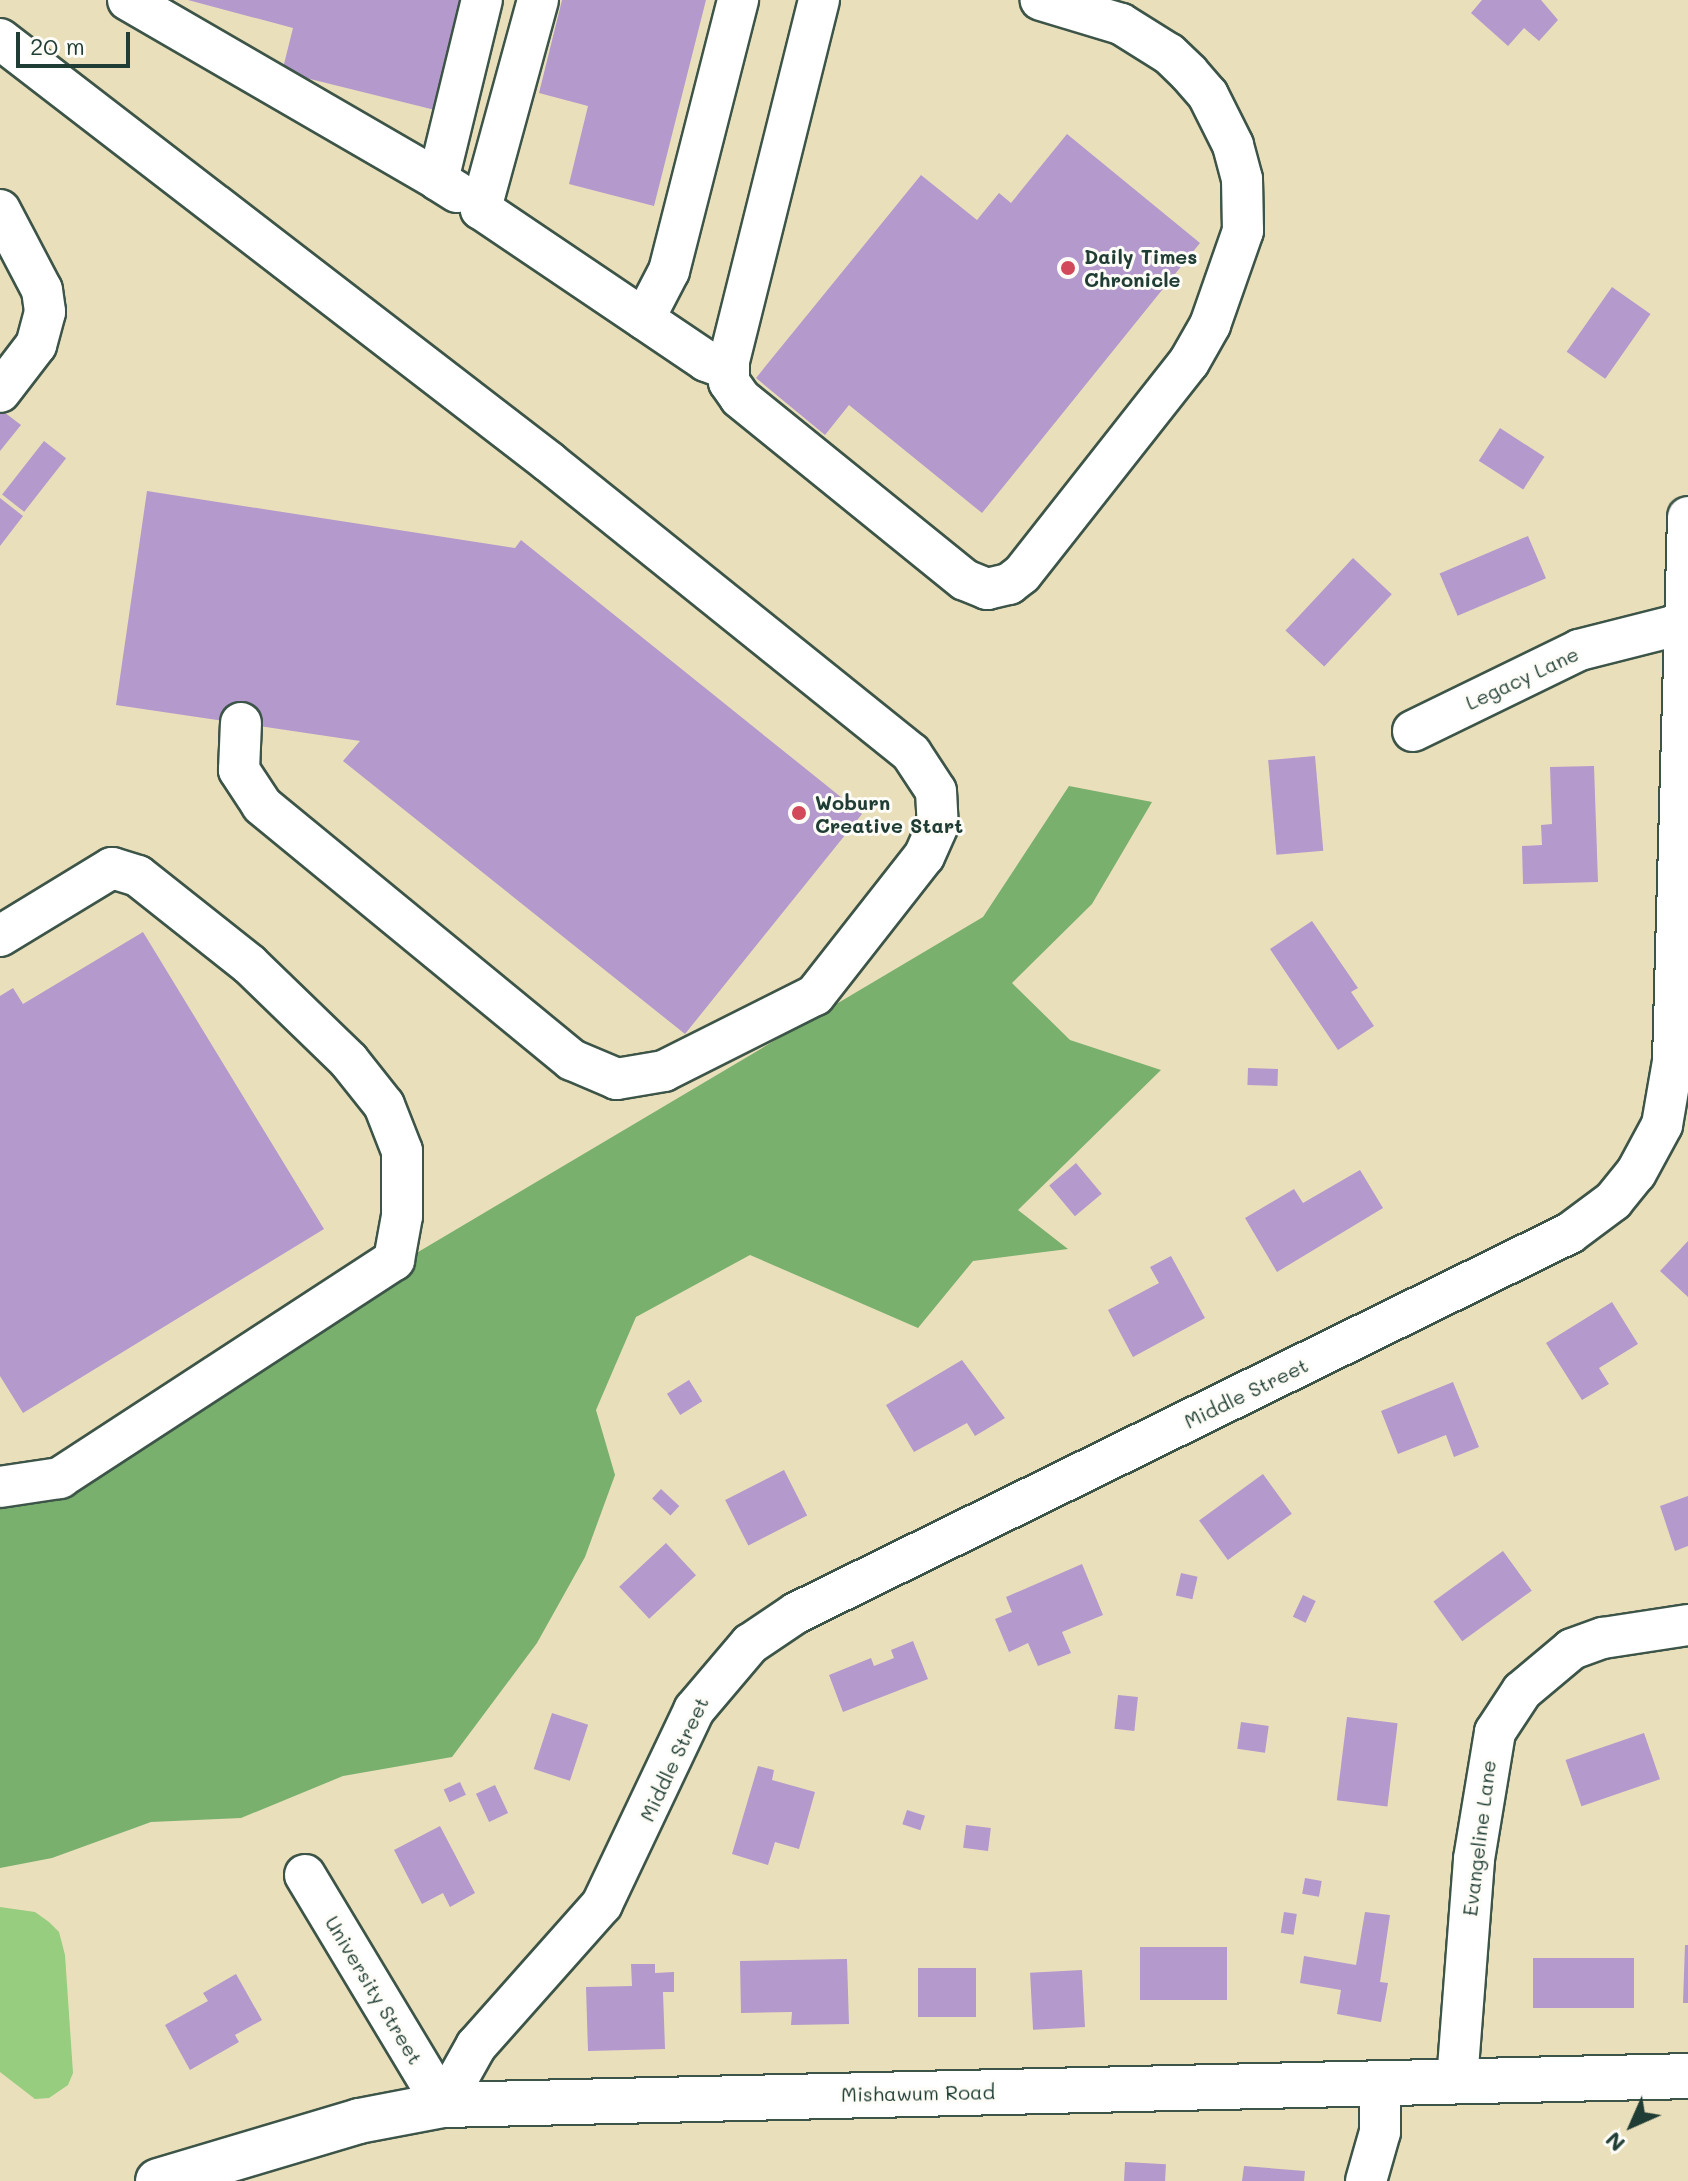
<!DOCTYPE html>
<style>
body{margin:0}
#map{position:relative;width:1688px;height:2181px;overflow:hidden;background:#eadfbb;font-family:Mali,sans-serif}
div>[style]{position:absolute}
.green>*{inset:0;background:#97cd7f}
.forest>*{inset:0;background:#79b06e}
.building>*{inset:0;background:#b399cc;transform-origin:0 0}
.roads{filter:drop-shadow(2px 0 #3d5548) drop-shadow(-2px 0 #3d5548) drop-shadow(0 2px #3d5548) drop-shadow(0 -2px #3d5548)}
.minor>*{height:40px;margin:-20px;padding:0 20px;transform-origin:20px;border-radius:20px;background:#fff}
.major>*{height:44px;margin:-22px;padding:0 22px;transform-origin:22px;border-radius:22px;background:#fff}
.dots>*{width:22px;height:22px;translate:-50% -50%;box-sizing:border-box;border:4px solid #fdfcf7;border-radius:50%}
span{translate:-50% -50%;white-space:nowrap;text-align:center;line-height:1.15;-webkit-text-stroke:6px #fdfcf7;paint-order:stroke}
.poi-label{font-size:20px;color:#1f3d34;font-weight:700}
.left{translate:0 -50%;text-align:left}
.street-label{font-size:20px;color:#1f3d34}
.north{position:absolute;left:1592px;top:2085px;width:80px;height:80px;-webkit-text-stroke:6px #fdfcf7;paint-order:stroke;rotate:225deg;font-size:22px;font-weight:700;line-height:32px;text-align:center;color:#1f3d34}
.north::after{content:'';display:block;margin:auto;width:28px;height:36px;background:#1f3d34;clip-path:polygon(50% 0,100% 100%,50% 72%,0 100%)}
.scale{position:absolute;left:16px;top:32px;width:114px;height:36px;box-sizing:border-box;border:4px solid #1f3d34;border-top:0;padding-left:10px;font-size:24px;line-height:28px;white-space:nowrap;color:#1f3d34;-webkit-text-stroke:6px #fdfcf7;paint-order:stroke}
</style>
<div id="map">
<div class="green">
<i style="clip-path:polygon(0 1907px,35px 1912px,49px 1922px,59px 1932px,65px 1955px,73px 2073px,68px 2085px,49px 2098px,35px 2099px,0 2072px)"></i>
</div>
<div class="forest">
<i style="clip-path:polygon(1069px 786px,1152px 802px,1092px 904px,1012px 983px,1070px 1040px,1161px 1070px,1018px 1210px,1068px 1249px,973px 1261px,918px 1328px,750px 1255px,636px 1317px,596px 1410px,615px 1475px,585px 1557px,537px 1643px,452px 1757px,343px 1776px,241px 1818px,151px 1822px,52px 1858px,0 1868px,0 1500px,983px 917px)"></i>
</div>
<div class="building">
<i style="clip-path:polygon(188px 0,463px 0,435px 110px,282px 72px,293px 28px)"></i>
<i style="clip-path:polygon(562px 0,706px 0,654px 206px,569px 184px,588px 106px,539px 93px)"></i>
<i style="clip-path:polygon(1482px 0,1541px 0,1558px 20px,1539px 41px,1524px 28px,1508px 46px,1471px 13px)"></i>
<i style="clip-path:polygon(1067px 134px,1200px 243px,982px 513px,849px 405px,825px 435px,756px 378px,921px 175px,977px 220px,999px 193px,1011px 203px)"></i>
<i style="left:1612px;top:287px;width:47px;height:79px;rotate:35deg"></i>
<i style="clip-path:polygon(0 409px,21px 425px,0 451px)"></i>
<i style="left:1500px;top:428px;width:53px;height:39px;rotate:33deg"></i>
<i style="left:44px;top:441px;width:28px;height:68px;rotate:38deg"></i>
<i style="clip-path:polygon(147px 491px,515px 548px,521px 540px,862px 814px,685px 1034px,343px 761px,360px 741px,116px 705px)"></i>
<i style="clip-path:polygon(0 498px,23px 516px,0 546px)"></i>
<i style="left:1528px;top:536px;width:46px;height:96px;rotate:67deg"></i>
<i style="left:1353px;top:558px;width:53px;height:99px;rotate:43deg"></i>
<i style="left:1315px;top:756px;width:95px;height:47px;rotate:85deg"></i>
<i style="clip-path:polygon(1594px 766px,1598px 882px,1523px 884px,1522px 846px,1542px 845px,1541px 825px,1552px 824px,1550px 767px)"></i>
<i style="clip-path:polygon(1312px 921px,1358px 988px,1351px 992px,1374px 1026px,1338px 1050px,1270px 949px)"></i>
<i style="clip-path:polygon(143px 932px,324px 1229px,23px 1413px,0 1376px,0 996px,13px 988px,23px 1004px)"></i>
<i style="left:1248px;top:1068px;width:30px;height:17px;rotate:2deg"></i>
<i style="left:1076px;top:1163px;width:40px;height:35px;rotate:50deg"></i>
<i style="clip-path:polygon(1360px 1170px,1383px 1208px,1277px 1272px,1245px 1218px,1294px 1189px,1303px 1203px)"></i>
<i style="clip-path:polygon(1688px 1241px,1688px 1297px,1660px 1271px)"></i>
<i style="clip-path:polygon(1171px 1256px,1205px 1318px,1133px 1357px,1108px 1310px,1159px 1283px,1150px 1267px)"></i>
<i style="clip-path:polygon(1612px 1302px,1638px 1344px,1599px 1368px,1609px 1384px,1582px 1400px,1546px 1343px)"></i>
<i style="clip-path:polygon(962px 1360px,1005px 1418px,975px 1436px,967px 1423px,914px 1452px,886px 1405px)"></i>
<i style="left:689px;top:1380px;width:25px;height:26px;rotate:58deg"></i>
<i style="clip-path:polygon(1453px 1382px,1479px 1447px,1454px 1457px,1446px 1435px,1398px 1454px,1381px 1411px)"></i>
<i style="left:784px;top:1470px;width:51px;height:66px;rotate:63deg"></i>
<i style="left:1263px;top:1474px;width:49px;height:79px;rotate:54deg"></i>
<i style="left:661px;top:1489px;width:25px;height:13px;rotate:43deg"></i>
<i style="clip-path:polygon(1688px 1496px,1688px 1546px,1675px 1551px,1660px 1506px)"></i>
<i style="left:666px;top:1543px;width:44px;height:64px;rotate:47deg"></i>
<i style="left:1503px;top:1551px;width:49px;height:86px;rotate:54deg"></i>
<i style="clip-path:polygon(1082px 1564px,1103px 1615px,1062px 1632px,1071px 1653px,1038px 1666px,1028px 1643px,1009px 1652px,995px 1619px,1012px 1612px,1006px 1597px)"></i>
<i style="left:1181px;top:1573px;width:17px;height:23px;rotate:13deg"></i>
<i style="left:1303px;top:1595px;width:14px;height:24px;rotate:25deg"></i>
<i style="clip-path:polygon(913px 1641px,928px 1679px,843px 1712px,829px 1675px,871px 1658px,874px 1666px,894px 1658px,891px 1650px)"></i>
<i style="left:1118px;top:1695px;width:20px;height:34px;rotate:6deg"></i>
<i style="left:552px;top:1713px;width:38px;height:59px;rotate:18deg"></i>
<i style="left:1347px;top:1717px;width:51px;height:84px;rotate:7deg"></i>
<i style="left:1241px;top:1722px;width:28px;height:27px;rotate:8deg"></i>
<i style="left:1644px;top:1733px;width:49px;height:83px;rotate:71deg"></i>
<i style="clip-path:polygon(758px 1766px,774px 1770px,772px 1780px,815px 1792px,799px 1849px,775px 1842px,768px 1865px,732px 1854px)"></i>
<i style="left:460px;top:1782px;width:14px;height:18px;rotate:65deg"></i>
<i style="left:495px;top:1785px;width:31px;height:21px;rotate:65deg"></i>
<i style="left:907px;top:1810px;width:19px;height:15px;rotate:18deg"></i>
<i style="left:966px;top:1825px;width:25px;height:23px;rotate:7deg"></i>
<i style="clip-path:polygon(440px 1826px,475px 1893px,450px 1907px,443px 1893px,422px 1904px,394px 1850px)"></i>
<i style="left:1305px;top:1878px;width:17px;height:16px;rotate:10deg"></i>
<i style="left:1284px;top:1912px;width:13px;height:21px;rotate:9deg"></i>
<i style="clip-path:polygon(1365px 1912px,1390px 1915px,1380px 1982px,1388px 1983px,1381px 2022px,1337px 2014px,1341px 1990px,1300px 1983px,1304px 1956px,1356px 1965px)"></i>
<i style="clip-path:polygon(1685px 1945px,1688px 1945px,1688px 2003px,1683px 2003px)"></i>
<i style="left:1227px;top:1947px;width:53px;height:87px;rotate:90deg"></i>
<i style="left:1533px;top:1958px;width:101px;height:50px"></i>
<i style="clip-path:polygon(847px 1959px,849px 2024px,791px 2025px,792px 2012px,741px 2013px,740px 1961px)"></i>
<i style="clip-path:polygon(631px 1964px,655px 1964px,655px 1973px,674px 1972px,674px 1992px,663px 1992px,665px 2049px,588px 2051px,586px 1987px,632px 1986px)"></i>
<i style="left:976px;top:1968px;width:49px;height:58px;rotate:90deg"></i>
<i style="left:1082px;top:1970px;width:57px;height:52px;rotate:87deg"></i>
<i style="clip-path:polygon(236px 1974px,262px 2020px,235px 2035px,239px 2042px,190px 2070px,165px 2025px,208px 2001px,203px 1993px)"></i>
<i style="left:1125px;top:2162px;width:41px;height:19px;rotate:3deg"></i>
<i style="clip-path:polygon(1244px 2166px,1305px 2171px,1304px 2181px,1242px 2181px)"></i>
</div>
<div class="roads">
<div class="minor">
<i style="left:128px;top:0;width:358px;rotate:30.1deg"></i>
<i style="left:538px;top:0;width:217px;rotate:105.3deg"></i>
<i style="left:481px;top:209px;width:272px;rotate:34deg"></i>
<i style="left:706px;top:361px;width:23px;rotate:20deg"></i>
<i style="left:819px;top:0;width:373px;rotate:104deg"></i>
<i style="left:729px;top:362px;width:20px;rotate:90deg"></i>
<i style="left:729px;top:382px;width:19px;rotate:55deg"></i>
<i style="left:740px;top:398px;width:289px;rotate:39deg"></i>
<i style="left:965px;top:580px;width:24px;rotate:22deg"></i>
<i style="left:987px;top:589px;width:23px;rotate:-13deg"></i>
<i style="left:1009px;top:584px;width:16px;rotate:-38deg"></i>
<i style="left:1022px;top:574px;width:270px;rotate:-51.8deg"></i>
<i style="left:1189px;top:362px;width:43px;rotate:-60.4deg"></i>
<i style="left:1210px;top:325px;width:100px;rotate:-70.7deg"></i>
<i style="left:1243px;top:231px;width:52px;rotate:-91.1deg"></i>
<i style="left:1242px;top:179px;width:35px;rotate:-105deg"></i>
<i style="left:1233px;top:145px;width:56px;rotate:-116.6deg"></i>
<i style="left:1208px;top:95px;width:29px;rotate:-131deg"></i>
<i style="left:1189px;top:73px;width:28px;rotate:-136deg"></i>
<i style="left:1169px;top:54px;width:57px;rotate:-148deg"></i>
<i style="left:1121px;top:24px;width:84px;rotate:-163.3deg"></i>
<i style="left:0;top:39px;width:693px;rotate:37.61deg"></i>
<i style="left:549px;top:462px;width:464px;rotate:38.8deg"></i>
<i style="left:911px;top:753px;width:45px;rotate:56.7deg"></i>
<i style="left:936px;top:791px;width:34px;rotate:87deg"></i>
<i style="left:938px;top:825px;width:34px;rotate:114deg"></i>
<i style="left:924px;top:856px;width:177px;rotate:128.1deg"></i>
<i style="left:815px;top:995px;width:169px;rotate:153.3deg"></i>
<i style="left:664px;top:1071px;width:48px;rotate:170.3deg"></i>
<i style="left:617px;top:1079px;width:49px;rotate:-157.1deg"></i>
<i style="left:572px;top:1060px;width:401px;rotate:-140.6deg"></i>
<i style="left:262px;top:805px;width:42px;rotate:-123.3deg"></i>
<i style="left:239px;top:770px;width:47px;rotate:-87.6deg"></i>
<i style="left:457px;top:192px;width:22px;rotate:-148deg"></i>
<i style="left:438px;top:180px;width:185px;rotate:-76.3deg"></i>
<i style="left:0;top:210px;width:90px;rotate:62.3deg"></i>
<i style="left:42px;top:290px;width:22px;rotate:82deg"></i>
<i style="left:45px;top:312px;width:34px;rotate:105deg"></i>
<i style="left:36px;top:345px;width:59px;rotate:127.5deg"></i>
<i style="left:644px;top:319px;width:54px;rotate:-62.5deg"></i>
<i style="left:669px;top:271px;width:280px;rotate:-75.7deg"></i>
<i style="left:1413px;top:731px;width:185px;rotate:-26deg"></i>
<i style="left:1579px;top:650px;width:106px;rotate:-14.2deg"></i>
<i style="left:0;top:936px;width:131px;rotate:-31.3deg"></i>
<i style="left:112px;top:868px;width:27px;rotate:17deg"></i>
<i style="left:138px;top:876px;width:142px;rotate:38.4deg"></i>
<i style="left:249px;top:964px;width:139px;rotate:44.1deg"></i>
<i style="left:349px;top:1061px;width:56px;rotate:51.5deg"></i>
<i style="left:384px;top:1105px;width:49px;rotate:68.6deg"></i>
<i style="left:402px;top:1151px;width:65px;rotate:90deg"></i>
<i style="left:402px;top:1216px;width:45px;rotate:100.3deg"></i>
<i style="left:394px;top:1260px;width:399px;rotate:146.9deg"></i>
<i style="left:60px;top:1478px;width:61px;rotate:171.5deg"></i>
<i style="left:305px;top:1875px;width:268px;rotate:59deg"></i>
<i style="left:1457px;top:2081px;width:223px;rotate:-85.6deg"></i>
<i style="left:1474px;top:1859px;width:129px;rotate:-80.6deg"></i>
<i style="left:1495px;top:1732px;width:49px;rotate:-56.6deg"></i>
<i style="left:1522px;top:1691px;width:65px;rotate:-40deg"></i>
<i style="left:1572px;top:1649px;width:33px;rotate:-20deg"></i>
<i style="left:1603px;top:1638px;width:86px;rotate:-8.7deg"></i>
<i style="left:443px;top:2105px;width:68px;rotate:-60.8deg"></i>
<i style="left:476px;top:2046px;width:190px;rotate:-48.4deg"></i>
<i style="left:602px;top:1904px;width:215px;rotate:-64.6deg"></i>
<i style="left:694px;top:1710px;width:87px;rotate:-49.7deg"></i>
<i style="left:750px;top:1644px;width:55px;rotate:-34deg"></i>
<i style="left:796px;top:1613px;width:862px;rotate:-26.15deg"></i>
<i style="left:1570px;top:1233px;width:54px;rotate:-36.7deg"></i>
<i style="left:1613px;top:1201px;width:36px;rotate:-51deg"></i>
<i style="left:1636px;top:1173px;width:55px;rotate:-61.6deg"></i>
<i style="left:1662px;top:1125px;width:65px;rotate:-80.2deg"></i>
<i style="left:1673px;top:1061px;width:544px;rotate:-88.42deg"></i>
<i style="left:1366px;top:2181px;width:51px;rotate:-74.1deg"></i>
<i style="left:1380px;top:2132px;width:50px;rotate:-90deg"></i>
</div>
<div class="major">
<i style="left:158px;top:2181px;width:210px;rotate:-16.6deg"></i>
<i style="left:359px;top:2121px;width:86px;rotate:-10.8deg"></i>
<i style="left:443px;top:2105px;width:1245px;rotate:-1.33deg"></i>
</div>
</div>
<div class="dots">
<i style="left:1068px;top:268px;background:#d1495b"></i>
<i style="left:799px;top:813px;background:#d1495b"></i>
</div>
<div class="poi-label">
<span class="left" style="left:1084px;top:268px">Daily Times<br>Chronicle</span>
<span class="left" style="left:815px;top:814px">Woburn<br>Creative Start</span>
</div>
<div class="street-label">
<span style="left:1522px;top:678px;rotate:-25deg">Legacy Lane</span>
<span style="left:1246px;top:1393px;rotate:-26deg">Middle Street</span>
<span style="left:674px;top:1759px;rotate:-65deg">Middle Street</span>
<span style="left:1479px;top:1838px;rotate:-83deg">Evangeline Lane</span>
<span style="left:374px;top:1990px;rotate:59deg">University Street</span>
<span style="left:918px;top:2093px;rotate:-1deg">Mishawum Road</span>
</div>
<div class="north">N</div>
<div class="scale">20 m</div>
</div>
